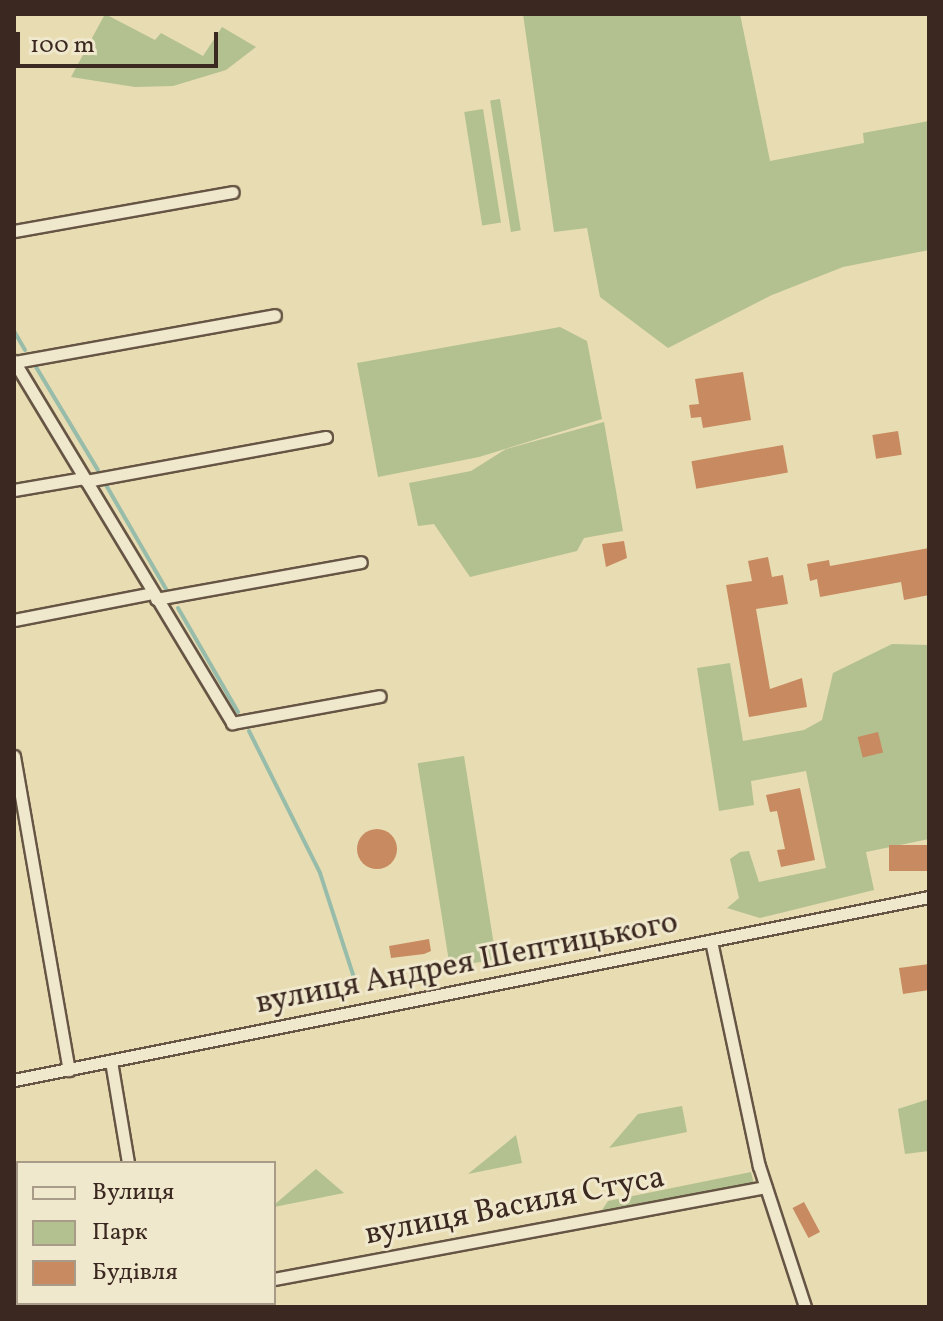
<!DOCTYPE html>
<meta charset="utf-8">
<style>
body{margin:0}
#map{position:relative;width:943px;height:1321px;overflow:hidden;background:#e8dcb2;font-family:Vollkorn,serif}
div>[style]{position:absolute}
.green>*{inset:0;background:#b2c18f;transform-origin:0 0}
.stream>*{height:4px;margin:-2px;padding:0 2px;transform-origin:2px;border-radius:2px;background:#97bcaa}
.building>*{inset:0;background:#c88a60;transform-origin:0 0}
.round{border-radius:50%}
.roads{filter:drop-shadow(2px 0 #654) drop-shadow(-2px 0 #654) drop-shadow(0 2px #654) drop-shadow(0 -2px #654)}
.minor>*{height:11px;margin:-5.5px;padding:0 5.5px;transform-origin:5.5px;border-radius:5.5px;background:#f0e8cd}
span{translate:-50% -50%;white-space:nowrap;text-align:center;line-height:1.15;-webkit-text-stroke:6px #f0e8cd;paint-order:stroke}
.street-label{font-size:32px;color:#3b2820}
.frame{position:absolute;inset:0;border:16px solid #3b2820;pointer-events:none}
.legend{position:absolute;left:16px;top:1161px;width:260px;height:144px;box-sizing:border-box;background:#f0e8cd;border:2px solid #a89b88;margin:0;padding:10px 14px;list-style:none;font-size:24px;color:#3b2820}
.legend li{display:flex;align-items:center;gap:16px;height:40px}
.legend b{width:40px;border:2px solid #a89b88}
.scale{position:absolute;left:16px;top:32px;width:202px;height:36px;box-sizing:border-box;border:4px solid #3b2820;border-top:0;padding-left:10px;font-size:24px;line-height:28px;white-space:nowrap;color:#3b2820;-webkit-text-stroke:6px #f0e8cd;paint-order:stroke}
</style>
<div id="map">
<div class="green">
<i style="clip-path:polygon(105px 14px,155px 40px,161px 33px,203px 56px,222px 27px,256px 47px,226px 70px,173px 86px,135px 87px,71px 77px)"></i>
<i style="clip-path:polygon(523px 14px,740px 14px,770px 161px,864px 143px,863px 133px,929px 121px,929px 250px,843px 267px,772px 295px,668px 348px,600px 297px,587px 228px,554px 232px)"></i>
<i style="left:500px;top:99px;width:133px;height:10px;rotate:81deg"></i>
<i style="left:483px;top:109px;width:115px;height:19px;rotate:81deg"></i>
<i style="clip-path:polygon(560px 327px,587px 341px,602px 419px,479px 457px,378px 477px,357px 363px)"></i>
<i style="clip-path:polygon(604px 422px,623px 531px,584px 538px,577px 551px,470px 577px,434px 524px,418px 526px,409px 483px,471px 471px,506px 449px)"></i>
<i style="clip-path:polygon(892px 644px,929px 645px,929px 839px,866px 852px,874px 890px,760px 918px,727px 908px,739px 898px,730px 859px,740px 852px,749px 851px,759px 882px,826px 868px,806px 771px,751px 781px,754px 805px,719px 811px,697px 668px,730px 663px,743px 741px,804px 730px,822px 720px,833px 673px)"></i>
<i style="left:464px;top:756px;width:206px;height:47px;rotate:81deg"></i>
<i style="clip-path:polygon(929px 1099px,929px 1151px,905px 1154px,898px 1109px)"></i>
<i style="clip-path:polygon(682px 1106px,687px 1132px,609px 1148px,638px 1114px)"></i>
<i style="clip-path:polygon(516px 1135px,522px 1163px,468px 1174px)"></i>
<i style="clip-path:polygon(316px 1169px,344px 1193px,274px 1207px,274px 1205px)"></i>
<i style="clip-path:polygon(751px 1172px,754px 1184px,600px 1213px,608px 1201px)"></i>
</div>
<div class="stream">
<i style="left:14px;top:331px;width:22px;rotate:60deg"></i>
<i style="left:36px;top:367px;width:120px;rotate:59deg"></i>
<i style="left:106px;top:485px;width:120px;rotate:60deg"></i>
<i style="left:178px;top:608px;width:120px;rotate:60deg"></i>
<i style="left:249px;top:731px;width:159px;rotate:63.4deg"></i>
<i style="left:320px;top:873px;width:120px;rotate:72deg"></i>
</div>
<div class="building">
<i style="clip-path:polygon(743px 372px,751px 420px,703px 428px,701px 417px,691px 418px,689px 405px,699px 404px,695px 379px)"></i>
<i style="left:898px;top:431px;width:24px;height:26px;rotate:81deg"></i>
<i style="left:783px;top:445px;width:28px;height:93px;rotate:80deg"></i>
<i style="clip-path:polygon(624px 541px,627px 558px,606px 567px,602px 544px)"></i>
<i style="clip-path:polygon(929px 548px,929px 595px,904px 600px,901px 582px,820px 597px,817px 579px,810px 581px,807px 564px,829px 560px,830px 566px)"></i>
<i style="clip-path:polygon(768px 557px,772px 577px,783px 575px,788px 604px,756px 609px,770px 689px,802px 678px,807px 707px,749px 717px,726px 585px,752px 581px,748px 561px)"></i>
<i style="left:878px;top:732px;width:21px;height:21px;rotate:76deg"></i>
<i style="clip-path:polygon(800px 788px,815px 860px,781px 867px,777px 850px,785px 849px,777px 811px,770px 812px,766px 795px)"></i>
<i class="round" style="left:357px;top:829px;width:40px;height:40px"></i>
<i style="left:929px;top:845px;width:26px;height:40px;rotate:90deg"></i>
<i style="clip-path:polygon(429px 939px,431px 951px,424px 954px,391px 958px,389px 946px)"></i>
<i style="clip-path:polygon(929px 964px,929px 990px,903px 994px,899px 968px)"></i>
<i style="left:804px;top:1202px;width:34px;height:13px;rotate:62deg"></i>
</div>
<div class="roads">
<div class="minor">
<i style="left:14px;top:231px;width:222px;rotate:-10.1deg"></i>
<i style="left:14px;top:361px;width:423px;rotate:58.9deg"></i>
<i style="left:232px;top:723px;width:150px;rotate:-10.3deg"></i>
<i style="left:15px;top:362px;width:264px;rotate:-10.2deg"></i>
<i style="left:86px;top:481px;width:244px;rotate:-10.4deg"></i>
<i style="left:14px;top:490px;width:71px;rotate:-9.7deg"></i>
<i style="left:156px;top:599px;width:208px;rotate:-10.2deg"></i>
<i style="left:14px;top:620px;width:142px;rotate:-11deg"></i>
<i style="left:14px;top:756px;width:319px;rotate:80.1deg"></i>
<i style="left:711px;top:941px;width:230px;rotate:78deg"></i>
<i style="left:759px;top:1166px;width:148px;rotate:71.9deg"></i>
<i style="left:111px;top:1061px;width:103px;rotate:80.5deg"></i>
<i style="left:14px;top:1080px;width:933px;rotate:-11.31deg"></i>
<i style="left:274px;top:1279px;width:500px;rotate:-10.6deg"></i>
</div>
</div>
<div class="street-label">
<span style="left:467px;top:964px;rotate:-11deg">вулиця Андрея Шептицького</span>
<span style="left:515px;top:1207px;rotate:-11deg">вулиця Василя Стуса</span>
</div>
<div class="frame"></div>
<ul class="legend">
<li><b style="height:10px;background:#f0e8cd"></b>Вулиця</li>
<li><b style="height:22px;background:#b2c18f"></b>Парк</li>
<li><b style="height:22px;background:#c88a60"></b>Будівля</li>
</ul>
<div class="scale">100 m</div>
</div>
